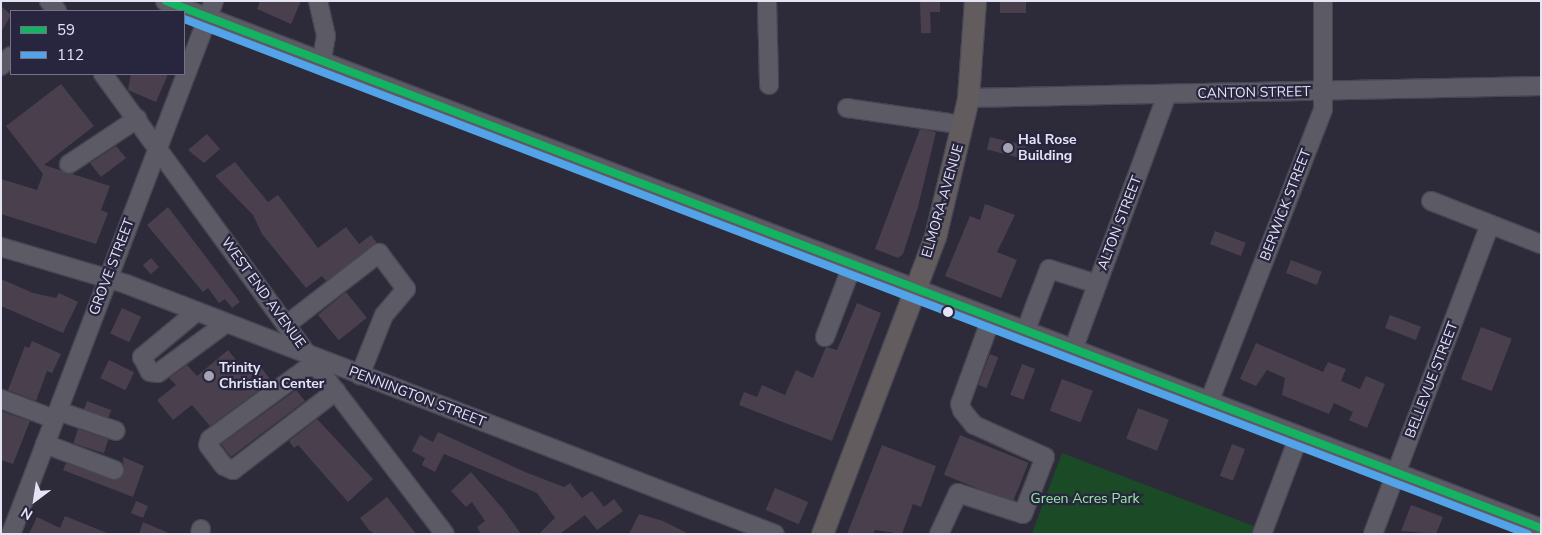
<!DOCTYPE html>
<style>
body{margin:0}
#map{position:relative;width:1542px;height:535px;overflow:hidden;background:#2d2b39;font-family:"Nunito Sans",sans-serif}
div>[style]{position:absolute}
.green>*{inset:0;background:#1b4a27}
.building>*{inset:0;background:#4a3f4d;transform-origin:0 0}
.roads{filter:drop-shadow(1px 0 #474653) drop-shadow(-1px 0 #474653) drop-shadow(0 1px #474653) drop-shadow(0 -1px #474653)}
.minor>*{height:18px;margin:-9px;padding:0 9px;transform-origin:9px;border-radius:9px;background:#5b5a65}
.major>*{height:21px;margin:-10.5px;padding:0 10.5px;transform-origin:10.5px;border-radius:10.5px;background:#635c5f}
.bus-1>*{height:8px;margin:-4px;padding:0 4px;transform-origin:4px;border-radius:4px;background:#13b361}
.bus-2>*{height:8px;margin:-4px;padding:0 4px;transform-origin:4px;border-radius:4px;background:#53a3e8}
.dots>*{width:14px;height:14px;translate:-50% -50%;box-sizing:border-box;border:2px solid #28253f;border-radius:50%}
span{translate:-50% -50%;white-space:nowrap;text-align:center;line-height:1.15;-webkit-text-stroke:4.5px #28253f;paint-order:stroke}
.street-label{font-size:14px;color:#e5e4f5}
.poi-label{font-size:14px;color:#e5e4f5;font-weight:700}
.left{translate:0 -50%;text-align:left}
.park-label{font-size:14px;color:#97eaa3}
.frame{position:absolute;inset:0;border:2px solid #e5e4f5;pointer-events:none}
.legend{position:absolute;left:10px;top:10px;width:175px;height:65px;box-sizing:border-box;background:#28253f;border:1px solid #747188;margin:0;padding:6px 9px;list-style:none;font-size:15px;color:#e5e4f5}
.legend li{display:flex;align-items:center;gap:10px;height:25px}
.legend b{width:25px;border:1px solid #747188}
.north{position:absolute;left:10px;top:475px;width:50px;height:50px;-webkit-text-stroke:4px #28253f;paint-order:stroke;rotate:211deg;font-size:14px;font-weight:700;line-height:20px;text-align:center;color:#e5e4f5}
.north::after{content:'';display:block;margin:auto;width:18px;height:22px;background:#e5e4f5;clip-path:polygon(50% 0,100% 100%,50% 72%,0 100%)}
</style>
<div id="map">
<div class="green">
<i style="clip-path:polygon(1062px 453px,1264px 530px,1263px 534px,1032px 533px)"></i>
</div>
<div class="building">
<i style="clip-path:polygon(260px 1px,301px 1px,291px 24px,257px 9px)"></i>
<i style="clip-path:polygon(920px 1px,940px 1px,940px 12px,930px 12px,931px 33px,921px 33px)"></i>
<i style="left:1000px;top:1px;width:26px;height:12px"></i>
<i style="clip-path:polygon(1px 6px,11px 15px,1px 32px)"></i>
<i style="clip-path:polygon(131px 74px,168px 74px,156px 102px,128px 90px)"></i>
<i style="clip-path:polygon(61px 84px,94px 126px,44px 165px,110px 186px,101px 210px,108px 213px,96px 244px,1px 214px,1px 179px,37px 190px,43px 174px,6px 126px)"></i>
<i style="clip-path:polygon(920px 129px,936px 132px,918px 207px,903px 254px,898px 258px,875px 249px)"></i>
<i style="clip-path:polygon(207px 134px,220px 149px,204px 163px,188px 150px)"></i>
<i style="left:990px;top:137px;width:37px;height:13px;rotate:14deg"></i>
<i style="clip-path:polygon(116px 146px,126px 158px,101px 177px,90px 163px)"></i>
<i style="clip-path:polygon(235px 162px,268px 202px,278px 195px,318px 248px,346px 227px,359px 244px,371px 235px,377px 243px,326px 281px,322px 276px,306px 288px,262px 234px,253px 215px,215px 176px)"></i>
<i style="clip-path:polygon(985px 204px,1015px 215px,997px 252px,1017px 260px,1001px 298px,945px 276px,970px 216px,980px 220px)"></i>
<i style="clip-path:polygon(168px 207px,240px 302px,232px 308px,225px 299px,219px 303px,208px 288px,203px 292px,147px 225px)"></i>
<i style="left:1215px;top:231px;width:33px;height:14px;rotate:21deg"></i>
<i style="left:151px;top:258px;width:12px;height:11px;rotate:48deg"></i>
<i style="left:1291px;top:260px;width:33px;height:14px;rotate:21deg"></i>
<i style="clip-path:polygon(1px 279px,33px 293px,56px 298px,59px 293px,78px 302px,63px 333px,1px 306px)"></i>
<i style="left:346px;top:292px;width:33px;height:36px;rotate:51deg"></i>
<i style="clip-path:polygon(857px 303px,881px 313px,832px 441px,739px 405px,744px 392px,757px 397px,762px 385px,785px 395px,796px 370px,813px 378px,826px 347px,837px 350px)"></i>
<i style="left:122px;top:308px;width:21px;height:28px;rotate:25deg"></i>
<i style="left:1390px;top:315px;width:33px;height:14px;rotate:21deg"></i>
<i style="left:1481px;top:327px;width:33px;height:56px;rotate:21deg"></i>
<i style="clip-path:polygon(32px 341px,61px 354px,52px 373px,47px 371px,36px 401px,8px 390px,25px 346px,29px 348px)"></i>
<i style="clip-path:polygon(1256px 343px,1323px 372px,1328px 362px,1346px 369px,1341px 381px,1360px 389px,1366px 376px,1385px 384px,1367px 428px,1349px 420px,1353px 412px,1334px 403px,1329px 414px,1282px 395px,1285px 378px,1267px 370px,1256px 386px,1240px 379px)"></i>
<i style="clip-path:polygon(228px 350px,246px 372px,257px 363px,272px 381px,210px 426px,192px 405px,173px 420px,157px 400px,176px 385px,169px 378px,187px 365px,197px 376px)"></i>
<i style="left:990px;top:354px;width:9px;height:33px;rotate:21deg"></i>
<i style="left:109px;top:360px;width:28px;height:20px;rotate:26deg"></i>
<i style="left:1022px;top:364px;width:14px;height:33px;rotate:21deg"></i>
<i style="left:1062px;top:379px;width:33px;height:34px;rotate:21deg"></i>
<i style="clip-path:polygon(296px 390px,305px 401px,231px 457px,221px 444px)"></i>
<i style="left:87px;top:401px;width:26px;height:9px;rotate:21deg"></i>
<i style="left:1138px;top:408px;width:33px;height:33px;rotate:21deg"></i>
<i style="clip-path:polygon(1px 411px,30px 421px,13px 464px,1px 460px)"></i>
<i style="clip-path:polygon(317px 419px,373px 479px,348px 502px,298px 445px,294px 448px,289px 441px)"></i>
<i style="left:78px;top:429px;width:32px;height:15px;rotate:18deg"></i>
<i style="clip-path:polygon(438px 432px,525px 472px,564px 487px,570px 483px,582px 498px,592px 491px,604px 507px,614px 499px,623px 511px,597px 530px,585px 515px,560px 534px,539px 534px,555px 518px,537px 493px,444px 454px,435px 472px,422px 465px,425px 458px,412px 451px,420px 435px,433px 442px)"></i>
<i style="left:960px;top:435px;width:74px;height:43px;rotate:22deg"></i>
<i style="left:1232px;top:444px;width:14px;height:34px;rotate:21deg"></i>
<i style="clip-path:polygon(882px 445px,936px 466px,921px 507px,913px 504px,902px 534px,875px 530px,873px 534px,847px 534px)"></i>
<i style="clip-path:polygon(123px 457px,144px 466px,133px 497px,63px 470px,66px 463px,116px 480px,124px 473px)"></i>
<i style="clip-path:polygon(471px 472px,503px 509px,521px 534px,481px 534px,477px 527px,485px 521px,472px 502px,466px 507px,451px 491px)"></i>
<i style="left:775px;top:488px;width:36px;height:24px;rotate:23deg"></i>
<i style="clip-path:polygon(387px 497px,395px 507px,416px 534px,375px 534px,369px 530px,360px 518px)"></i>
<i style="left:136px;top:501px;width:13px;height:13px;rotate:23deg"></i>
<i style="clip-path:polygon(1411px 505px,1443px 517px,1436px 534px,1401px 531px)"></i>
<i style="clip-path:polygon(639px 514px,663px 521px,689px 534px,629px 534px)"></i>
<i style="clip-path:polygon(65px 516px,107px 533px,107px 534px,29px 534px,37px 517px,60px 528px)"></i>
<i style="clip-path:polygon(143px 522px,171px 534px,139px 534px)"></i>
</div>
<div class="roads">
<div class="minor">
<i style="left:49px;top:1px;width:13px;rotate:51deg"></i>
<i style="left:165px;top:1px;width:1473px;rotate:20.96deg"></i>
<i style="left:318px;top:1px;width:36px;rotate:77deg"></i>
<i style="left:326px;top:36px;width:27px;rotate:100deg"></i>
<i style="left:767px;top:1px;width:84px;rotate:88.6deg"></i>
<i style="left:1px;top:66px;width:14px;rotate:-45deg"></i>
<i style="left:103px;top:74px;width:348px;rotate:53.9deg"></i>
<i style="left:308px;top:355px;width:225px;rotate:52.6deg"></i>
<i style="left:968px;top:98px;width:573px;rotate:-1.2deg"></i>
<i style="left:847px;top:108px;width:117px;rotate:8.3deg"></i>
<i style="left:69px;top:164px;width:82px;rotate:-33.5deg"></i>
<i style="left:1431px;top:201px;width:118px;rotate:21.4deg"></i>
<i style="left:1px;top:247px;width:130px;rotate:16.5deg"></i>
<i style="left:126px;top:284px;width:695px;rotate:21.07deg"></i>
<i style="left:195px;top:313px;width:69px;rotate:140.3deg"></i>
<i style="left:142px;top:357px;width:17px;rotate:62deg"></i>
<i style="left:150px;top:372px;width:8px;rotate:7deg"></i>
<i style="left:158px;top:373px;width:83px;rotate:-36.2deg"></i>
<i style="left:286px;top:325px;width:118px;rotate:-37.7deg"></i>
<i style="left:379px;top:253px;width:45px;rotate:53.1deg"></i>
<i style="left:406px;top:289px;width:34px;rotate:130deg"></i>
<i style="left:384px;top:315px;width:65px;rotate:111.8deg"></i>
<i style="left:1025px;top:332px;width:67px;rotate:-69.1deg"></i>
<i style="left:1049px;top:269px;width:50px;rotate:17.4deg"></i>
<i style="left:825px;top:337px;width:76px;rotate:-69.2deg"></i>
<i style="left:1073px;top:350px;width:272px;rotate:-69.8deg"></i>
<i style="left:314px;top:363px;width:129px;rotate:143.8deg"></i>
<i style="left:210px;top:439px;width:6px;rotate:108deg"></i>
<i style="left:208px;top:445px;width:26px;rotate:53deg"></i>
<i style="left:224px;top:466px;width:10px;rotate:24deg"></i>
<i style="left:233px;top:470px;width:130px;rotate:-37.5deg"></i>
<i style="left:1px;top:399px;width:57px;rotate:20.7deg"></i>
<i style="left:1209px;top:402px;width:314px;rotate:-68.7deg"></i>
<i style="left:1323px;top:109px;width:108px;rotate:-90deg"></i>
<i style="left:58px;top:411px;width:61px;rotate:19deg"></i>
<i style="left:45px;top:444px;width:74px;rotate:20.6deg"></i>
<i style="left:11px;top:534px;width:570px;rotate:-69.15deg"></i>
<i style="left:200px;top:534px;width:5px;rotate:-79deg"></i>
<i style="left:939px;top:534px;width:45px;rotate:-65.1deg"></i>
<i style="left:958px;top:493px;width:68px;rotate:17.9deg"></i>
<i style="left:1023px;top:514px;width:61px;rotate:-68.9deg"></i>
<i style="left:1045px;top:457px;width:78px;rotate:-155.7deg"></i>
<i style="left:974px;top:425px;width:19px;rotate:-129deg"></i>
<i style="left:962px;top:410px;width:6px;rotate:-108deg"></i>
<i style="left:960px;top:404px;width:90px;rotate:-70deg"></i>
<i style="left:1262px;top:534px;width:105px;rotate:-69.3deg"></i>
<i style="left:1373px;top:534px;width:330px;rotate:-69.3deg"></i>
</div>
<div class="major">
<i style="left:822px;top:534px;width:318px;rotate:-69.2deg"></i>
<i style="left:935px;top:237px;width:143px;rotate:-76.6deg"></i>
<i style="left:968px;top:98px;width:97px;rotate:-85.9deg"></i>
</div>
</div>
<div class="bus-1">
<i style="left:166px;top:1px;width:1473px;rotate:20.97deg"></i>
</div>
<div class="bus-2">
<i style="left:184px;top:19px;width:1439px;rotate:20.97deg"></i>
</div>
<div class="dots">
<i style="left:1008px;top:148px;background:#a5a3b3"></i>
<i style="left:948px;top:312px;background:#e5e4f5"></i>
<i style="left:209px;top:376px;background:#a5a3b3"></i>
</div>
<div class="street-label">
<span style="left:1254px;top:93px;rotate:-1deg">CANTON STREET</span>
<span style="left:943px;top:201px;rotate:-74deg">ELMORA AVENUE</span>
<span style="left:1286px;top:205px;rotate:-69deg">BERWICK STREET</span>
<span style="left:1120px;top:223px;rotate:-69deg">ALTON STREET</span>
<span style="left:112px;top:267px;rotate:-69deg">GROVE STREET</span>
<span style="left:263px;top:293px;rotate:54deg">WEST END AVENUE</span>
<span style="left:1432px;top:380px;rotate:-69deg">BELLEVUE STREET</span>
<span style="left:417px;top:397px;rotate:21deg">PENNINGTON STREET</span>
</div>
<div class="poi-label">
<span class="left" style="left:1018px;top:148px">Hal Rose<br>Building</span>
<span class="left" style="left:219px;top:376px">Trinity<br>Christian Center</span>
</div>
<div class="park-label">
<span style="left:1085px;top:499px">Green Acres Park</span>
</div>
<div class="frame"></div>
<ul class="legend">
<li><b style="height:6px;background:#13b361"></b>59</li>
<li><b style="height:6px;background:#53a3e8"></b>112</li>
</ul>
<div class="north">N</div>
</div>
